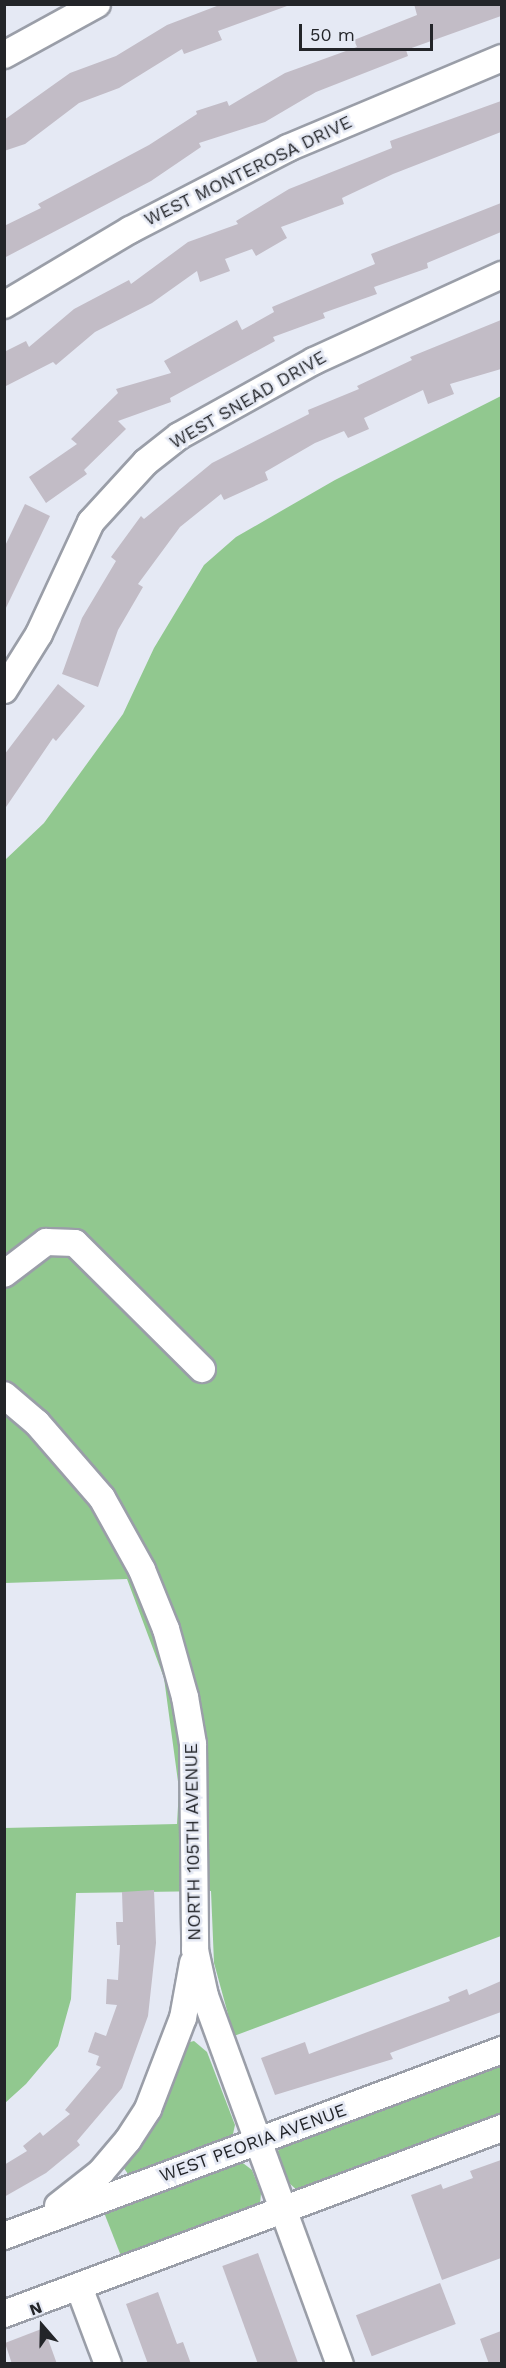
<!DOCTYPE html>
<style>
body{margin:0}
#map{position:relative;width:506px;height:2368px;overflow:hidden;background:#e5e9f4;font-family:"Work Sans",sans-serif}
div>[style]{position:absolute}
.green>*{inset:0;background:#91c88f}
.building>*{inset:0;background:#c2bcc6;transform-origin:0 0}
.roads{filter:drop-shadow(2px 0 #9a9ea8) drop-shadow(-2px 0 #9a9ea8) drop-shadow(0 2px #9a9ea8) drop-shadow(0 -2px #9a9ea8)}
.minor>*{height:26px;margin:-13px;padding:0 13px;transform-origin:13px;border-radius:13px;background:#fff}
span{translate:-50% -50%;white-space:nowrap;text-align:center;line-height:1.15;-webkit-text-stroke:5px #e5e9f4;paint-order:stroke}
.street-label{font-size:18px;color:#232529}
.frame{position:absolute;inset:0;border:6px solid #232529;pointer-events:none}
.north{position:absolute;left:12px;top:2296px;width:60px;height:60px;-webkit-text-stroke:4px #e5e9f4;paint-order:stroke;rotate:340deg;font-size:16px;font-weight:700;line-height:24px;text-align:center;color:#232529}
.north::after{content:'';display:block;margin:auto;width:21px;height:27px;background:#232529;clip-path:polygon(50% 0,100% 100%,50% 72%,0 100%)}
.scale{position:absolute;left:299px;top:24px;width:134px;height:27px;box-sizing:border-box;border:3px solid #232529;border-top:0;padding-left:8px;font-size:18px;line-height:21px;white-space:nowrap;color:#232529;-webkit-text-stroke:4px #e5e9f4;paint-order:stroke}
</style>
<div id="map">
<div class="green">
<i style="clip-path:polygon(501px 396px,501px 1936px,234px 2036px,214px 1963px,211px 1891px,76px 1893px,71px 1999px,58px 2046px,26px 2084px,5px 2103px,4px 1828px,177px 1824px,179px 1789px,164px 1678px,127px 1579px,5px 1583px,5px 860px,44px 823px,123px 714px,154px 648px,204px 565px,236px 537px,335px 480px)"></i>
<i style="clip-path:polygon(194px 2041px,207px 2052px,235px 2125px,233px 2134px,230px 2139px,132px 2176px,128px 2174px,121px 2164px,186px 2043px)"></i>
<i style="clip-path:polygon(501px 2059px,501px 2119px,298px 2191px,289px 2183px,277px 2154px,280px 2146px)"></i>
<i style="clip-path:polygon(239px 2160px,252px 2170px,261px 2193px,260px 2205px,123px 2261px,103px 2210px)"></i>
</div>
<div class="building">
<i style="clip-path:polygon(222px 4px,287px 6px,218px 31px,222px 40px,184px 54px,182px 49px,119px 88px,79px 103px,25px 144px,4px 151px,4px 120px,70px 73px,116px 56px,167px 25px)"></i>
<i style="clip-path:polygon(414px 4px,501px 4px,501px 16px,406px 50px,408px 56px,316px 92px,265px 122px,199px 143px,201px 147px,151px 181px,4px 258px,4px 226px,41px 208px,38px 204px,149px 145px,197px 114px,196px 111px,227px 101px,229px 106px,285px 73px,357px 47px,354px 40px,417px 15px)"></i>
<i style="clip-path:polygon(501px 101px,501px 132px,393px 174px,342px 198px,344px 204px,281px 227px,287px 238px,256px 256px,252px 249px,225px 259px,230px 271px,200px 282px,197px 271px,152px 303px,95px 332px,56px 365px,53px 362px,4px 387px,4px 352px,26px 341px,29px 347px,74px 309px,129px 280px,131px 284px,188px 242px,238px 224px,236px 221px,289px 189px,392px 148px,390px 141px)"></i>
<i style="clip-path:polygon(501px 203px,501px 232px,427px 263px,428px 268px,374px 287px,377px 294px,323px 313px,325px 318px,273px 337px,275px 341px,170px 398px,171px 402px,118px 421px,126px 429px,84px 470px,87px 474px,46px 503px,29px 477px,77px 444px,71px 439px,118px 393px,116px 389px,171px 373px,164px 361px,237px 320px,242px 330px,274px 312px,272px 307px,375px 264px,371px 254px)"></i>
<i style="clip-path:polygon(501px 320px,501px 369px,450px 384px,454px 394px,428px 404px,423px 390px,364px 418px,369px 429px,348px 438px,344px 431px,315px 443px,265px 472px,268px 480px,224px 500px,221px 494px,180px 527px,138px 584px,143px 587px,118px 630px,98px 687px,62px 674px,82px 618px,116px 561px,111px 557px,141px 516px,144px 519px,212px 463px,309px 414px,308px 410px,359px 389px,357px 386px,412px 360px,410px 357px)"></i>
<i style="clip-path:polygon(25px 504px,50px 516px,4px 612px,4px 548px)"></i>
<i style="clip-path:polygon(58px 684px,85px 706px,56px 741px,53px 738px,4px 810px,4px 755px)"></i>
<i style="clip-path:polygon(154px 1890px,156px 1943px,148px 2016px,122px 2088px,77px 2141px,80px 2145px,46px 2173px,4px 2197px,4px 2165px,27px 2151px,23px 2146px,40px 2132px,43px 2136px,70px 2114px,65px 2110px,101px 2067px,96px 2065px,99px 2056px,88px 2052px,95px 2032px,106px 2036px,117px 2005px,106px 2004px,107px 1979px,118px 1980px,120px 1945px,117px 1945px,116px 1922px,123px 1922px,122px 1892px)"></i>
<i style="clip-path:polygon(501px 1981px,501px 2012px,390px 2053px,393px 2059px,275px 2095px,261px 2058px,305px 2042px,309px 2054px,450px 2001px,448px 1997px,467px 1989px,469px 1995px)"></i>
<i style="clip-path:polygon(501px 2160px,501px 2258px,442px 2280px,411px 2195px,441px 2184px,443px 2189px,473px 2178px,470px 2171px)"></i>
<i style="left:258px;top:2253px;width:118px;height:38px;rotate:70deg"></i>
<i style="left:440px;top:2283px;width:44px;height:90px;rotate:69deg"></i>
<i style="clip-path:polygon(158px 2292px,177px 2344px,183px 2342px,191px 2364px,148px 2364px,126px 2304px)"></i>
<i style="clip-path:polygon(44px 2328px,57px 2364px,12px 2364px,5px 2343px)"></i>
<i style="clip-path:polygon(501px 2331px,501px 2364px,489px 2364px,480px 2339px)"></i>
</div>
<div class="roads">
<div class="minor">
<i style="left:4px;top:55px;width:106px;rotate:-28.7deg"></i>
<i style="left:4px;top:305px;width:147px;rotate:-30.8deg"></i>
<i style="left:130px;top:230px;width:178px;rotate:-27.4deg"></i>
<i style="left:288px;top:148px;width:232px;rotate:-22.8deg"></i>
<i style="left:4px;top:690px;width:66px;rotate:-58deg"></i>
<i style="left:39px;top:634px;width:123px;rotate:-65.1deg"></i>
<i style="left:91px;top:522px;width:81px;rotate:-47.5deg"></i>
<i style="left:146px;top:462px;width:42px;rotate:-38.2deg"></i>
<i style="left:179px;top:436px;width:154px;rotate:-29.1deg"></i>
<i style="left:314px;top:361px;width:207px;rotate:-24.6deg"></i>
<i style="left:4px;top:1274px;width:53px;rotate:-37.3deg"></i>
<i style="left:46px;top:1242px;width:29px;rotate:2deg"></i>
<i style="left:75px;top:1243px;width:179px;rotate:44.8deg"></i>
<i style="left:4px;top:1395px;width:43px;rotate:40.3deg"></i>
<i style="left:37px;top:1423px;width:99px;rotate:49.1deg"></i>
<i style="left:102px;top:1498px;width:82px;rotate:60.9deg"></i>
<i style="left:142px;top:1570px;width:64px;rotate:67.9deg"></i>
<i style="left:166px;top:1629px;width:71px;rotate:74.4deg"></i>
<i style="left:185px;top:1697px;width:48px;rotate:80.3deg"></i>
<i style="left:193px;top:1744px;width:206px;rotate:89.4deg"></i>
<i style="left:195px;top:1950px;width:47px;rotate:77.7deg"></i>
<i style="left:205px;top:1996px;width:392px;rotate:69.9deg"></i>
<i style="left:58px;top:2206px;width:55px;rotate:-38.3deg"></i>
<i style="left:101px;top:2172px;width:42px;rotate:-49.8deg"></i>
<i style="left:128px;top:2140px;width:37px;rotate:-57deg"></i>
<i style="left:148px;top:2109px;width:97px;rotate:-69deg"></i>
<i style="left:183px;top:2018px;width:56px;rotate:-79.7deg"></i>
<i style="left:4px;top:2236px;width:532px;rotate:-20.48deg"></i>
<i style="left:79px;top:2287px;width:82px;rotate:69.4deg"></i>
<i style="left:4px;top:2314px;width:532px;rotate:-20.48deg"></i>
</div>
</div>
<div class="street-label">
<span style="left:248px;top:171px;rotate:-26deg">WEST MONTEROSA DRIVE</span>
<span style="left:248px;top:400px;rotate:-30deg">WEST SNEAD DRIVE</span>
<span style="left:193px;top:1842px;rotate:-91deg">NORTH 105TH AVENUE</span>
<span style="left:253px;top:2143px;rotate:-20deg">WEST PEORIA AVENUE</span>
</div>
<div class="frame"></div>
<div class="north">N</div>
<div class="scale">50 m</div>
</div>
